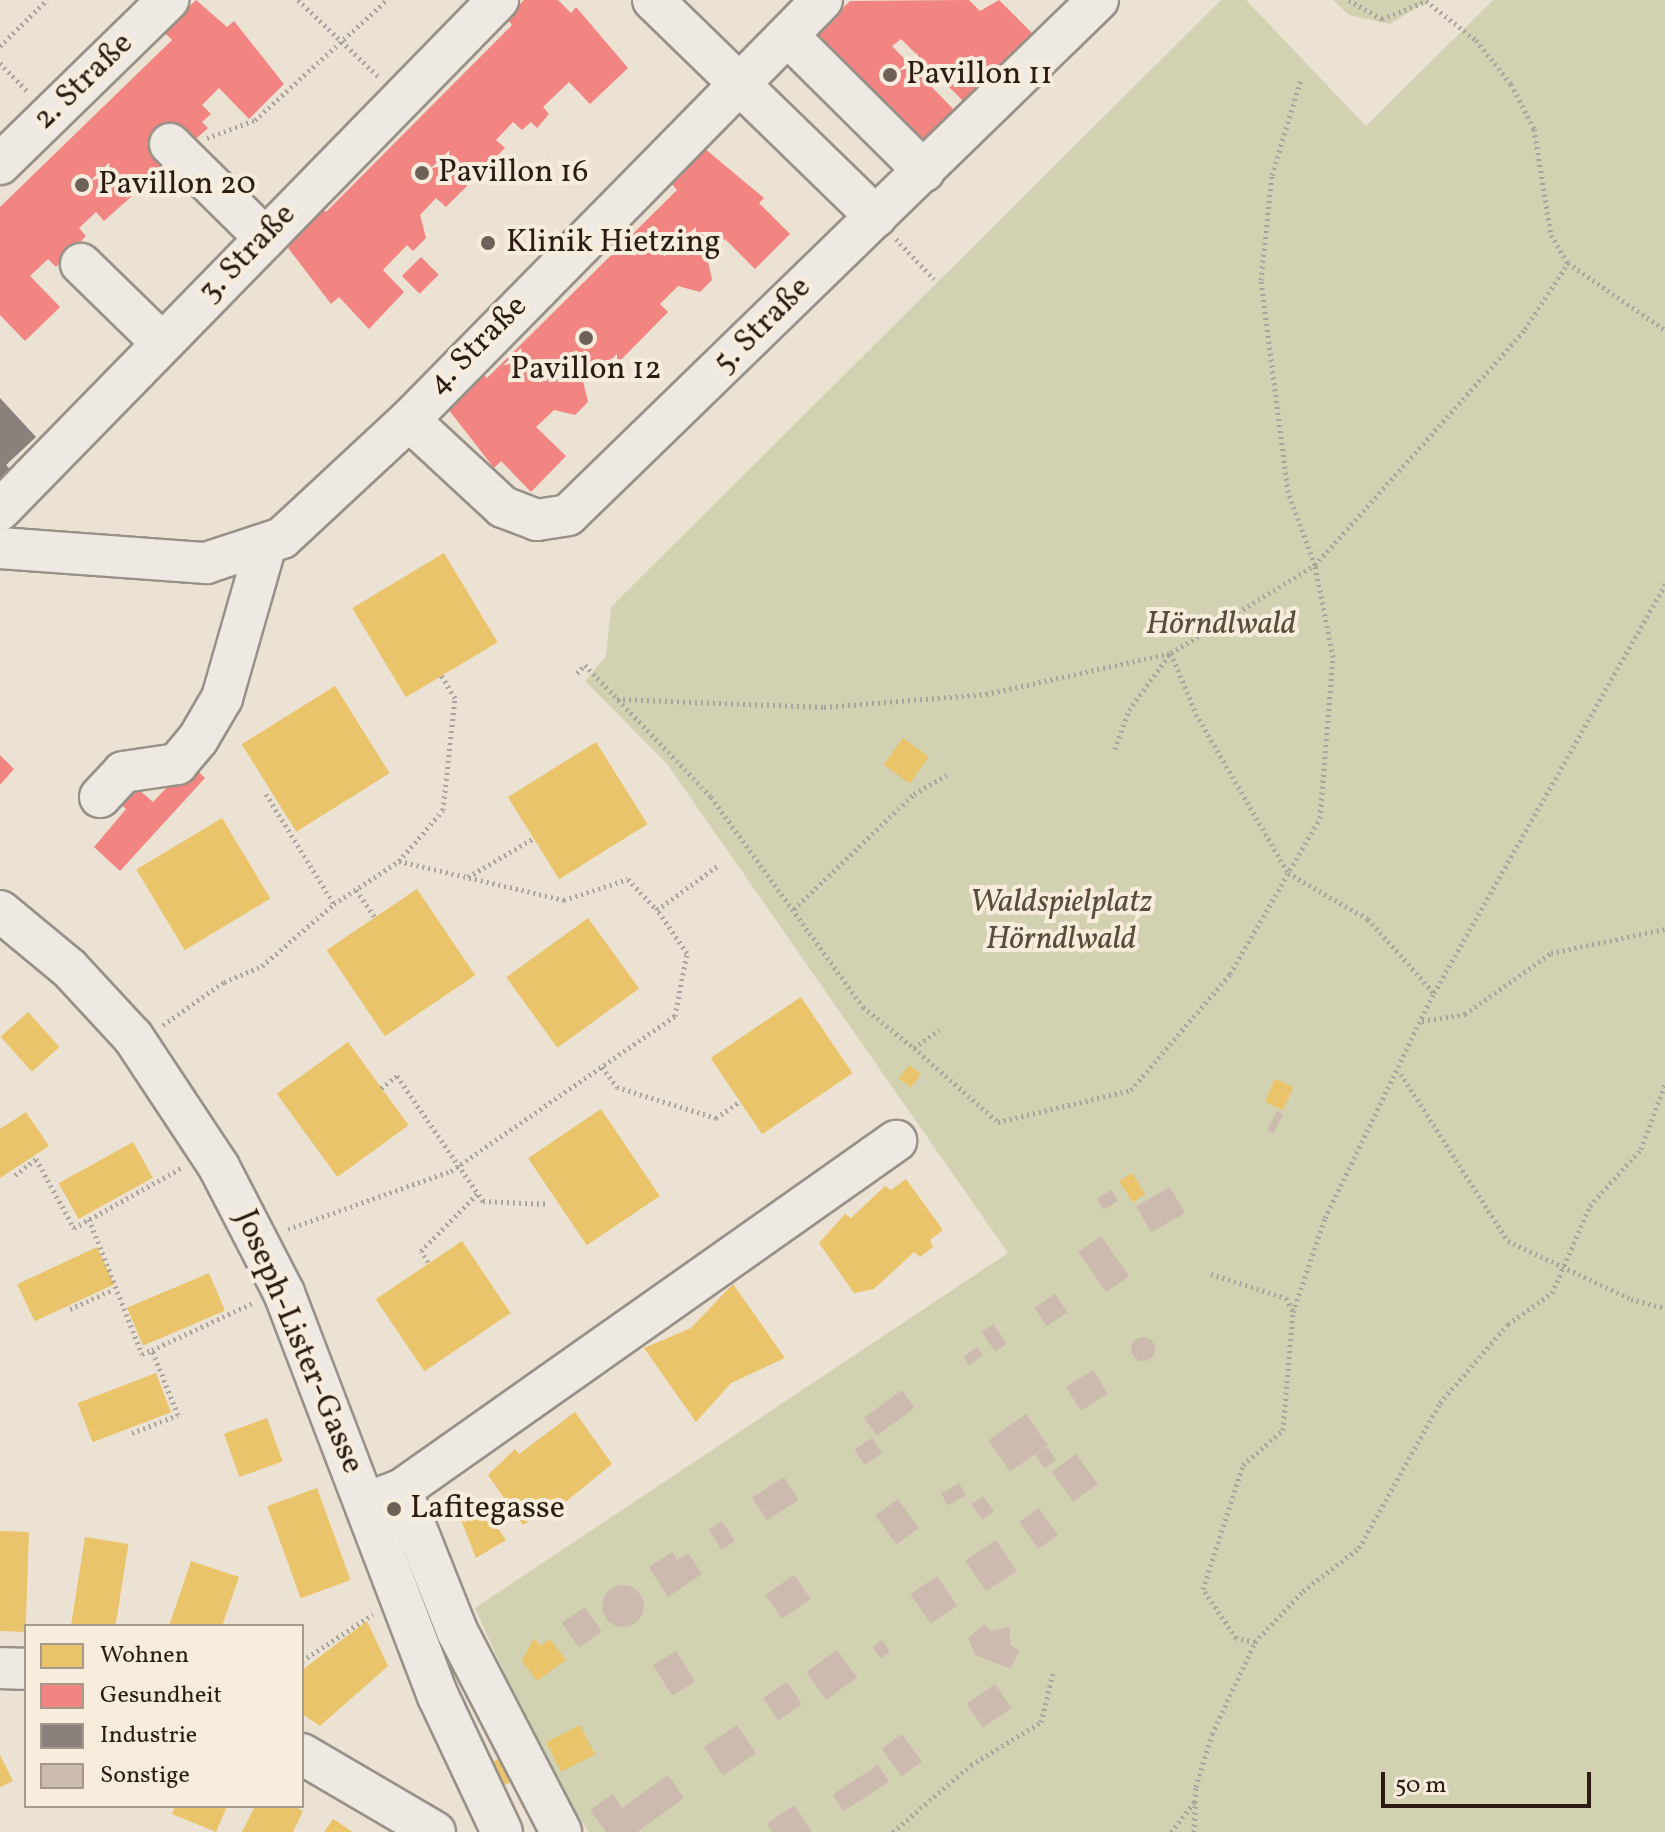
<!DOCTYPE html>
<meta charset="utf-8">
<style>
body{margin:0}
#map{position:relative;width:1665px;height:1832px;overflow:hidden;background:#ebe2d4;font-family:Vollkorn,serif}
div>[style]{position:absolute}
.green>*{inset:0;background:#d2d1b2}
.homes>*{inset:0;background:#e9c46a;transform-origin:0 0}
.health>*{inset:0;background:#f28482;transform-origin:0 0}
.industry>*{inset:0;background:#8a817c}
.building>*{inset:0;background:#ccbaaf;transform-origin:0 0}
.round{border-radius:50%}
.path>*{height:5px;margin-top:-2.5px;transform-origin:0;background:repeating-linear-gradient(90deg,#aaa49e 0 2px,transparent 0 6px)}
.roads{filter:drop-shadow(2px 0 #989188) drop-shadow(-2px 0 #989188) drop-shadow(0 2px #989188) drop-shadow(0 -2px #989188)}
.minor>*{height:40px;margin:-20px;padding:0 20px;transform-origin:20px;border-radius:20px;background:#eeeae3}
.dots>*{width:22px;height:22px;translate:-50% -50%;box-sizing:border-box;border:4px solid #f8eddd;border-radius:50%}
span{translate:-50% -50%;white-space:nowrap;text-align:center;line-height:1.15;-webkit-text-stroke:8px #f8eddd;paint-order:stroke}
.poi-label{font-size:32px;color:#2b1b13}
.left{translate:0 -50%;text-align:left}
.street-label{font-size:32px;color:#2b1b13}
.park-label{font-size:32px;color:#574d3a;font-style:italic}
.legend{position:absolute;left:24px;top:1624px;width:280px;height:184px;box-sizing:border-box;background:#f8eddd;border:2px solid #a6998c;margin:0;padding:10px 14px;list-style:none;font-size:24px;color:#2b1b13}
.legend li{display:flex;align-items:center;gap:16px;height:40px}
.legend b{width:40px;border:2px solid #a6998c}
.scale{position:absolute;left:1381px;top:1772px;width:210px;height:36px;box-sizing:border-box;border:4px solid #2b1b13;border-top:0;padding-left:10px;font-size:24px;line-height:28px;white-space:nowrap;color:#2b1b13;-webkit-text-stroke:6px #f8eddd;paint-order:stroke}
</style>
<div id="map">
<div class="green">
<i style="clip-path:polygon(1221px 0,1246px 0,1366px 126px,1493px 0,1665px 0,1665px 1832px,589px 1832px,553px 1781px,475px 1608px,1008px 1253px,667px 764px,585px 681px,606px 656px,611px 607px)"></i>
<i style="clip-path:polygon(1333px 0,1429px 0,1390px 24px,1349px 15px)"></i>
</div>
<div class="homes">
<i style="left:444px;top:553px;width:104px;height:107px;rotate:59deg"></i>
<i style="left:335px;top:686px;width:103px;height:110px;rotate:58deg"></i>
<i style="left:903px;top:738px;width:32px;height:33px;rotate:36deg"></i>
<i style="left:596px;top:742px;width:97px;height:104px;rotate:58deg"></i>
<i style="left:222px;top:818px;width:94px;height:100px;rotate:59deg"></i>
<i style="left:417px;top:889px;width:104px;height:109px;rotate:56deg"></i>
<i style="left:588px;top:918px;width:87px;height:101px;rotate:54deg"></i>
<i style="left:801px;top:997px;width:92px;height:109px;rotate:56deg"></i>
<i style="left:28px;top:1012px;width:47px;height:37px;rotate:48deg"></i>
<i style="left:348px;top:1042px;width:103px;height:88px;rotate:54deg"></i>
<i style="left:909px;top:1065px;width:15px;height:17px;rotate:37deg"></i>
<i style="left:1275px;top:1079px;width:20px;height:25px;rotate:24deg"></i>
<i style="left:601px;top:1109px;width:105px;height:88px;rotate:56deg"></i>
<i style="clip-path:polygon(26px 1112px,49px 1146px,0 1178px,0 1129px)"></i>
<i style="left:133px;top:1142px;width:41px;height:85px;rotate:61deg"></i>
<i style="left:1132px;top:1173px;width:25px;height:15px;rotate:58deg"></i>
<i style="clip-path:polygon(906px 1179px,943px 1230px,930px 1240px,933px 1247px,920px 1257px,914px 1252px,874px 1289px,854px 1293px,819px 1243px,845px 1214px,851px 1218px,885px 1186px,891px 1190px)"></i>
<i style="left:462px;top:1241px;width:87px;height:104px;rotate:56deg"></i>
<i style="left:97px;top:1247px;width:41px;height:88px;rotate:65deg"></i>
<i style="left:209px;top:1273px;width:41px;height:89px;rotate:67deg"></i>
<i style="clip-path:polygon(733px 1284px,785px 1358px,731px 1383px,696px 1422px,644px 1348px,691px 1328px)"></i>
<i style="left:156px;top:1373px;width:42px;height:84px;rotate:69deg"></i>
<i style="clip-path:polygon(575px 1412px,612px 1464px,541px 1522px,537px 1516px,523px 1525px,488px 1475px,515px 1449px,519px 1454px)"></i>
<i style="left:267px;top:1418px;width:46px;height:46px;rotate:70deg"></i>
<i style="left:317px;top:1488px;width:98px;height:53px;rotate:70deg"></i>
<i style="clip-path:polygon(479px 1502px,506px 1540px,476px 1558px,459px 1515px)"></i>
<i style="left:0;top:1531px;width:29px;height:100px;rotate:2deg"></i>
<i style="left:85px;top:1537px;width:44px;height:90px;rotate:9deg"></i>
<i style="clip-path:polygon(191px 1561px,239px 1577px,222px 1626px,169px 1626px)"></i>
<i style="clip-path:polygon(367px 1621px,388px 1666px,320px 1726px,302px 1714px,302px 1670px)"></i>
<i style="clip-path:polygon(534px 1638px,540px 1646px,550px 1639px,566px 1660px,537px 1681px,522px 1661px)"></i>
<i style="left:580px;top:1725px;width:33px;height:38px;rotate:63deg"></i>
<i style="clip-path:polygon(0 1755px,13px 1781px,0 1787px)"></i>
<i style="left:504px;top:1756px;width:26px;height:21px;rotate:62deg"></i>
<i style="clip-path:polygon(175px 1806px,227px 1806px,216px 1832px,172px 1814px)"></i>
<i style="clip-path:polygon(255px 1806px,293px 1806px,303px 1811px,293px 1832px,242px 1832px)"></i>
<i style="clip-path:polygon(333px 1819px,353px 1832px,324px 1832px)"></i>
</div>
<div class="health">
<i style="clip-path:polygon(196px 0,227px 27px,234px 21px,284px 84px,249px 119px,219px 88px,202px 105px,211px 114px,202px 122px,208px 128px,104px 221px,96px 212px,79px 228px,86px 236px,56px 267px,48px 259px,30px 276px,60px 307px,25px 341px,0 315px,0 207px,172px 40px,163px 31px)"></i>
<i style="clip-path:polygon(524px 0,558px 0,571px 13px,576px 7px,628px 68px,590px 104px,569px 82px,543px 107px,549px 114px,537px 128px,531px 122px,522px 130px,513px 122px,496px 140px,505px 148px,446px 207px,436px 198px,420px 215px,426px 238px,413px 251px,407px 245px,383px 270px,404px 292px,369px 329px,339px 297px,331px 304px,282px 240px,317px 204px,326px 212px,512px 25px,506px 18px)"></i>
<i style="clip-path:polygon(969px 0,980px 11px,999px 0,1034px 35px,966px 104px,901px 39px,892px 46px,958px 114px,913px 156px,902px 145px,915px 131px,817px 33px,850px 1px)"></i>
<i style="clip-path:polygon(704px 148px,764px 198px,759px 203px,790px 234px,755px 269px,725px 239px,707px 257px,712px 280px,700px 292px,678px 286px,660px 304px,668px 312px,610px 371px,601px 363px,583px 381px,588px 402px,575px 415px,554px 410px,536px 427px,566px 456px,531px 492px,501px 461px,494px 468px,445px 405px,480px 371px,487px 378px,677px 190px,670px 182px)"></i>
<i style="left:421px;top:257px;width:25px;height:27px;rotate:45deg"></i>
<i style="clip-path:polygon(0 755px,14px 769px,0 785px)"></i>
<i style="clip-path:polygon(190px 763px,205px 778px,120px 871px,94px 847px,126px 809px,115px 799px,130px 782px,153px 802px)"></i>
</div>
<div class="industry">
<i style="clip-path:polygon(0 398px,36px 437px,6px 465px,13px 472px,0 486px)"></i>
</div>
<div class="building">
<i style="left:1277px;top:1111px;width:7px;height:22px;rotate:27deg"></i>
<i style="left:1170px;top:1187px;width:30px;height:39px;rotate:60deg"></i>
<i style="left:1111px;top:1190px;width:13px;height:17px;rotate:58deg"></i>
<i style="left:1101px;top:1236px;width:49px;height:28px;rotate:55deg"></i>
<i style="left:1055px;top:1294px;width:22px;height:25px;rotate:56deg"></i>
<i style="left:993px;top:1324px;width:24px;height:14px;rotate:55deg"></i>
<i class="round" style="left:1131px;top:1337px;width:24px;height:24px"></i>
<i style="left:977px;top:1347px;width:10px;height:17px;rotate:53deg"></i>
<i style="left:1093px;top:1370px;width:28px;height:32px;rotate:58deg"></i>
<i style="left:902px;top:1390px;width:22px;height:47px;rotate:54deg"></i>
<i style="left:1026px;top:1414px;width:38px;height:46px;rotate:55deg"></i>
<i style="left:872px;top:1438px;width:18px;height:21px;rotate:56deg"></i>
<i style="left:1047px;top:1447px;width:16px;height:14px;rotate:55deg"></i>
<i style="left:1076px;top:1454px;width:37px;height:30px;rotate:54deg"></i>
<i style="left:784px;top:1477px;width:27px;height:38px;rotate:57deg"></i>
<i style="left:959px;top:1483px;width:14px;height:21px;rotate:60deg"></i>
<i style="left:983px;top:1496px;width:19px;height:14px;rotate:55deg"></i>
<i style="left:898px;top:1499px;width:36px;height:28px;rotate:54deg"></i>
<i style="left:1039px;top:1508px;width:33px;height:24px;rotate:55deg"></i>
<i style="left:722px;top:1521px;width:24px;height:16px;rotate:57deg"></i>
<i style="left:996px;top:1540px;width:37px;height:37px;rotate:56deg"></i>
<i style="clip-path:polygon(672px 1552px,677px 1560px,688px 1553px,702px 1574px,668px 1597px,649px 1567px)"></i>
<i style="left:794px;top:1575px;width:29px;height:35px;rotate:55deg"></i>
<i style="left:937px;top:1576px;width:36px;height:32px;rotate:56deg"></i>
<i class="round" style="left:602px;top:1585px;width:42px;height:42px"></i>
<i style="left:585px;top:1607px;width:30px;height:28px;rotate:56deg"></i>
<i style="clip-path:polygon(985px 1624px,991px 1631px,1010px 1626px,1010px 1645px,1019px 1650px,1011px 1669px,975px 1655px,968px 1638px)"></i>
<i style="left:882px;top:1640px;width:14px;height:12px;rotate:54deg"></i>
<i style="left:837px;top:1650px;width:34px;height:38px;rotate:54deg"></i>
<i style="left:676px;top:1651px;width:36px;height:27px;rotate:58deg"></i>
<i style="left:787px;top:1682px;width:27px;height:29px;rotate:56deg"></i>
<i style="left:995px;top:1684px;width:29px;height:35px;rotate:55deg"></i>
<i style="left:737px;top:1725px;width:34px;height:40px;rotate:56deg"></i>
<i style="left:902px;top:1734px;width:34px;height:25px;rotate:54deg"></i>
<i style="left:878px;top:1765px;width:20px;height:54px;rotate:57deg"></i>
<i style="clip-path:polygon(668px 1775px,684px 1798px,637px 1832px,606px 1832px,590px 1810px,613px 1794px,622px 1808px)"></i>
<i style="clip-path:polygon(794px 1805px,812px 1832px,772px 1832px,767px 1824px)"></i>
</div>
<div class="path">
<i style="left:298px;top:0;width:113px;rotate:43.6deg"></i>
<i style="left:1349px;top:0;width:38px;rotate:30deg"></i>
<i style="left:1382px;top:19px;width:48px;rotate:-22.2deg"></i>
<i style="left:1426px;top:1px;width:63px;rotate:38deg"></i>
<i style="left:1476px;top:40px;width:56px;rotate:51.5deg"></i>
<i style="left:1511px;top:84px;width:51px;rotate:62.9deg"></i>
<i style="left:1534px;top:129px;width:107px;rotate:80.9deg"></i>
<i style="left:1551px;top:235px;width:33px;rotate:59deg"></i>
<i style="left:1568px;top:263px;width:118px;rotate:34.6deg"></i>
<i style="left:0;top:46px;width:66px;rotate:-44.4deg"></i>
<i style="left:0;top:63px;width:39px;rotate:46deg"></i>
<i style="left:207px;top:138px;width:51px;rotate:-20.6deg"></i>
<i style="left:255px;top:120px;width:178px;rotate:-42.3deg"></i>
<i style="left:896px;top:239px;width:55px;rotate:46.5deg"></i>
<i style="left:1171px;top:653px;width:66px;rotate:67.7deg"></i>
<i style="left:1196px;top:714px;width:184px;rotate:59.9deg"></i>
<i style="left:1288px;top:873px;width:92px;rotate:29.9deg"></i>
<i style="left:1368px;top:919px;width:99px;rotate:48.3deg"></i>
<i style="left:577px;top:673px;width:11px;rotate:-45deg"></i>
<i style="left:585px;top:665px;width:182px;rotate:46.3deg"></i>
<i style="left:711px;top:797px;width:259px;rotate:54.1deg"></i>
<i style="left:863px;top:1007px;width:65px;rotate:38.8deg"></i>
<i style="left:914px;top:1048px;width:31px;rotate:-36deg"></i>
<i style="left:617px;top:699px;width:207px;rotate:2.2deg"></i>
<i style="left:824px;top:707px;width:163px;rotate:-4.6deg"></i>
<i style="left:986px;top:694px;width:189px;rotate:-12.5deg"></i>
<i style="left:1171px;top:653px;width:169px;rotate:-31.4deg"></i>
<i style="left:1315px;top:565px;width:316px;rotate:-48.3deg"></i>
<i style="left:1525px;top:329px;width:79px;rotate:-56.9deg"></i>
<i style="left:1115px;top:749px;width:41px;rotate:-70.3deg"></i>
<i style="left:1129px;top:710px;width:69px;rotate:-53.8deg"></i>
<i style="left:266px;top:794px;width:129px;rotate:58.3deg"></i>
<i style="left:399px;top:861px;width:67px;rotate:-49.2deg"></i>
<i style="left:443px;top:810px;width:113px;rotate:-83.9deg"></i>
<i style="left:455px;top:698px;width:27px;rotate:-121deg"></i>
<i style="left:468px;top:877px;width:77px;rotate:-30.6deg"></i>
<i style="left:356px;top:890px;width:32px;rotate:55deg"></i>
<i style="left:794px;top:909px;width:166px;rotate:-43.8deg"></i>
<i style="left:914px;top:794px;width:42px;rotate:-30.3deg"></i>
<i style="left:1422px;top:1021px;width:44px;rotate:-9.2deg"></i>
<i style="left:1465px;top:1014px;width:105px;rotate:-35.3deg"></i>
<i style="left:1551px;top:953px;width:116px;rotate:-11.9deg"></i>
<i style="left:163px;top:1025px;width:75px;rotate:-35.2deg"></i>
<i style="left:224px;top:982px;width:41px;rotate:-22.8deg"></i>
<i style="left:262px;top:966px;width:95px;rotate:-40.7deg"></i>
<i style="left:334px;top:904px;width:78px;rotate:-33.5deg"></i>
<i style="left:399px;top:861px;width:170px;rotate:13.3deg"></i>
<i style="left:564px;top:900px;width:67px;rotate:-18.2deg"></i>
<i style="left:628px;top:879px;width:42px;rotate:46.9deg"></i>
<i style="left:657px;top:910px;width:78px;rotate:-36.1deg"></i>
<i style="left:914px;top:1048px;width:112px;rotate:41.4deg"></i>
<i style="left:998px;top:1122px;width:137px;rotate:-13.5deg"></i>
<i style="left:1131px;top:1090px;width:153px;rotate:-49.5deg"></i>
<i style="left:1230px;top:974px;width:180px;rotate:-60deg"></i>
<i style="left:1320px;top:818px;width:162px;rotate:-85.4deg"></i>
<i style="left:1333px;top:657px;width:94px;rotate:-101.1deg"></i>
<i style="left:1315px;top:565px;width:78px;rotate:-110.3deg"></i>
<i style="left:1288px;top:492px;width:214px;rotate:-97.3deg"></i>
<i style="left:1261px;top:280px;width:106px;rotate:-84deg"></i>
<i style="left:1272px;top:175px;width:100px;rotate:-73.2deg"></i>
<i style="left:602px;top:1067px;width:25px;rotate:53deg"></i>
<i style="left:617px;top:1087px;width:104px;rotate:17.4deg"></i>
<i style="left:716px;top:1118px;width:29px;rotate:-35deg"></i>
<i style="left:1401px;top:1074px;width:198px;rotate:57.4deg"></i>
<i style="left:1508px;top:1241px;width:136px;rotate:25.2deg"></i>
<i style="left:1631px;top:1299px;width:35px;rotate:15deg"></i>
<i style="left:381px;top:1088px;width:20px;rotate:-37deg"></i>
<i style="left:397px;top:1076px;width:152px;rotate:55.5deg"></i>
<i style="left:483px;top:1201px;width:66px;rotate:2.6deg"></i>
<i style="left:15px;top:1175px;width:26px;rotate:-37deg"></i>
<i style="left:36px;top:1159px;width:79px;rotate:61.2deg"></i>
<i style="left:74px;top:1228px;width:123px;rotate:-29.3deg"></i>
<i style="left:89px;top:1219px;width:145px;rotate:68.6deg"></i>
<i style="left:142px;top:1354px;width:11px;rotate:-22deg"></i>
<i style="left:288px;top:1229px;width:173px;rotate:-19.6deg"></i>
<i style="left:451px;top:1171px;width:272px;rotate:-34.7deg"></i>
<i style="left:675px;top:1016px;width:64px;rotate:-79.2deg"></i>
<i style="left:687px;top:953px;width:55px;rotate:-124.6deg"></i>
<i style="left:428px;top:1262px;width:13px;rotate:-122deg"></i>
<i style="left:421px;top:1251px;width:80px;rotate:-45.5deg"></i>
<i style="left:1211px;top:1274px;width:79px;rotate:17.7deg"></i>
<i style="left:1286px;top:1298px;width:15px;rotate:62deg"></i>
<i style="left:70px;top:1309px;width:48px;rotate:-24.4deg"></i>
<i style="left:132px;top:1433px;width:49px;rotate:-21.4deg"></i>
<i style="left:178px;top:1415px;width:70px;rotate:-111.8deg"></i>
<i style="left:152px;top:1350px;width:111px;rotate:-25deg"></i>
<i style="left:1255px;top:1642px;width:19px;rotate:-168deg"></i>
<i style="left:1236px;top:1638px;width:59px;rotate:-124deg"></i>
<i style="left:1203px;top:1589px;width:130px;rotate:-72.1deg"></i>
<i style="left:1243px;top:1465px;width:53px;rotate:-41.2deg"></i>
<i style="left:1283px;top:1430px;width:118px;rotate:-85.2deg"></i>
<i style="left:1293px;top:1312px;width:99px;rotate:-71.2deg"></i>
<i style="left:1325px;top:1218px;width:250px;rotate:-64.2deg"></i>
<i style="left:1434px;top:993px;width:470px;rotate:-60.5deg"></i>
<i style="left:302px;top:1661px;width:85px;rotate:-33.5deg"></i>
<i style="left:893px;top:1832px;width:103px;rotate:-40.7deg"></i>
<i style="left:971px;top:1765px;width:82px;rotate:-31.6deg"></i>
<i style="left:1041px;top:1722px;width:50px;rotate:-76.2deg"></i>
<i style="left:1171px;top:1832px;width:39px;rotate:-52deg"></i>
<i style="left:1194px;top:1832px;width:45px;rotate:-87.5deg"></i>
<i style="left:1196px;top:1787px;width:55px;rotate:-73.2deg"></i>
<i style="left:1212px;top:1734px;width:102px;rotate:-64.9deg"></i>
<i style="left:1255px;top:1642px;width:70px;rotate:-46.7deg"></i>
<i style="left:1303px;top:1591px;width:71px;rotate:-37.5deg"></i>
<i style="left:1359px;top:1548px;width:166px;rotate:-60.8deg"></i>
<i style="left:1440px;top:1403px;width:104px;rotate:-49.3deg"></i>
<i style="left:1508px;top:1324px;width:54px;rotate:-35.2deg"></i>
<i style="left:1552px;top:1293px;width:95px;rotate:-66.4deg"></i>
<i style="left:1590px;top:1206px;width:76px;rotate:-48.2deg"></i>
<i style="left:1641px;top:1149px;width:69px;rotate:-69.7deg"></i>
</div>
<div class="roads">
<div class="minor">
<i style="left:653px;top:0;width:311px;rotate:44.2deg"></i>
<i style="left:790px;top:38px;width:189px;rotate:44.8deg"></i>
<i style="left:170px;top:144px;width:134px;rotate:44.7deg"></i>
<i style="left:0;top:164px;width:235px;rotate:-44.3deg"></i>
<i style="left:81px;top:264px;width:113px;rotate:44.3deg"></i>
<i style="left:409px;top:420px;width:128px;rotate:42.8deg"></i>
<i style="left:503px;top:507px;width:36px;rotate:21deg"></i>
<i style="left:537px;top:520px;width:31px;rotate:-9deg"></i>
<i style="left:568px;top:515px;width:739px;rotate:-44.18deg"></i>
<i style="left:0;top:510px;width:713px;rotate:-45.68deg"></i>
<i style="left:0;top:548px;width:207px;rotate:4.2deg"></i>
<i style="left:206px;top:563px;width:80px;rotate:-18.2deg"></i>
<i style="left:282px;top:538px;width:173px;rotate:-42.9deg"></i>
<i style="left:409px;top:420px;width:589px;rotate:-45.48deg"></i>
<i style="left:100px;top:797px;width:34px;rotate:-47deg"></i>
<i style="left:123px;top:772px;width:55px;rotate:-8.4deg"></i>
<i style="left:177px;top:764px;width:33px;rotate:-50deg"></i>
<i style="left:198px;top:739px;width:48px;rotate:-59.7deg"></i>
<i style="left:222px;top:698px;width:156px;rotate:-74deg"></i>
<i style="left:0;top:911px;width:89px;rotate:39.6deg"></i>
<i style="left:69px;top:968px;width:94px;rotate:47.2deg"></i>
<i style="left:133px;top:1037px;width:156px;rotate:56.5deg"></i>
<i style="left:219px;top:1167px;width:142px;rotate:62.7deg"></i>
<i style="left:284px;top:1293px;width:431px;rotate:69.1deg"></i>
<i style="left:438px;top:1696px;width:150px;rotate:64.8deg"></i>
<i style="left:401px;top:1490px;width:606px;rotate:-35.19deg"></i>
<i style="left:377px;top:1499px;width:26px;rotate:-21deg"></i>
<i style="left:401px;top:1490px;width:152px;rotate:68.3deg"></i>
<i style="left:457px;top:1631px;width:226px;rotate:62.6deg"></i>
<i style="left:0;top:1668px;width:26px;rotate:2deg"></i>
<i style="left:302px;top:1754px;width:154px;rotate:30.4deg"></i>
</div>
</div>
<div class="dots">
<i style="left:890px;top:75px;background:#6e6157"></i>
<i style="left:422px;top:173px;background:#6e6157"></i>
<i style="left:82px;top:185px;background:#6e6157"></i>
<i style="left:488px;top:243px;background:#6e6157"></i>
<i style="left:586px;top:338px;background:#6e6157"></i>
<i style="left:394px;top:1509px;background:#6e6157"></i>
</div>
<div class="poi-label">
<span class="left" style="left:906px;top:75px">Pavillon 11</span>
<span class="left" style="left:438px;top:173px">Pavillon 16</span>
<span class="left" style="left:98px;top:185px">Pavillon 20</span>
<span class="left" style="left:506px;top:243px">Klinik Hietzing</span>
<span style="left:586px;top:370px">Pavillon 12</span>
<span class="left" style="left:410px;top:1509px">Lafitegasse</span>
</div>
<div class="street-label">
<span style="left:84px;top:82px;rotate:-44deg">2. Straße</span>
<span style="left:248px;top:254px;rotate:-46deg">3. Straße</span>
<span style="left:763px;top:326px;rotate:-45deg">5. Straße</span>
<span style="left:478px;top:346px;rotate:-45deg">4. Straße</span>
<span style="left:298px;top:1342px;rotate:67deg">Joseph-Lister-Gasse</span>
</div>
<div class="park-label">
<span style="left:1221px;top:625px">Hörndlwald</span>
<span style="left:1061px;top:922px">Waldspielplatz<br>Hörndlwald</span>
</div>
<ul class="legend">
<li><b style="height:22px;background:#e9c46a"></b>Wohnen</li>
<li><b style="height:22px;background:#f28482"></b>Gesundheit</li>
<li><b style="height:22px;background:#8a817c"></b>Industrie</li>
<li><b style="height:22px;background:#ccbaaf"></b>Sonstige</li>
</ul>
<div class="scale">50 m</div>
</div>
